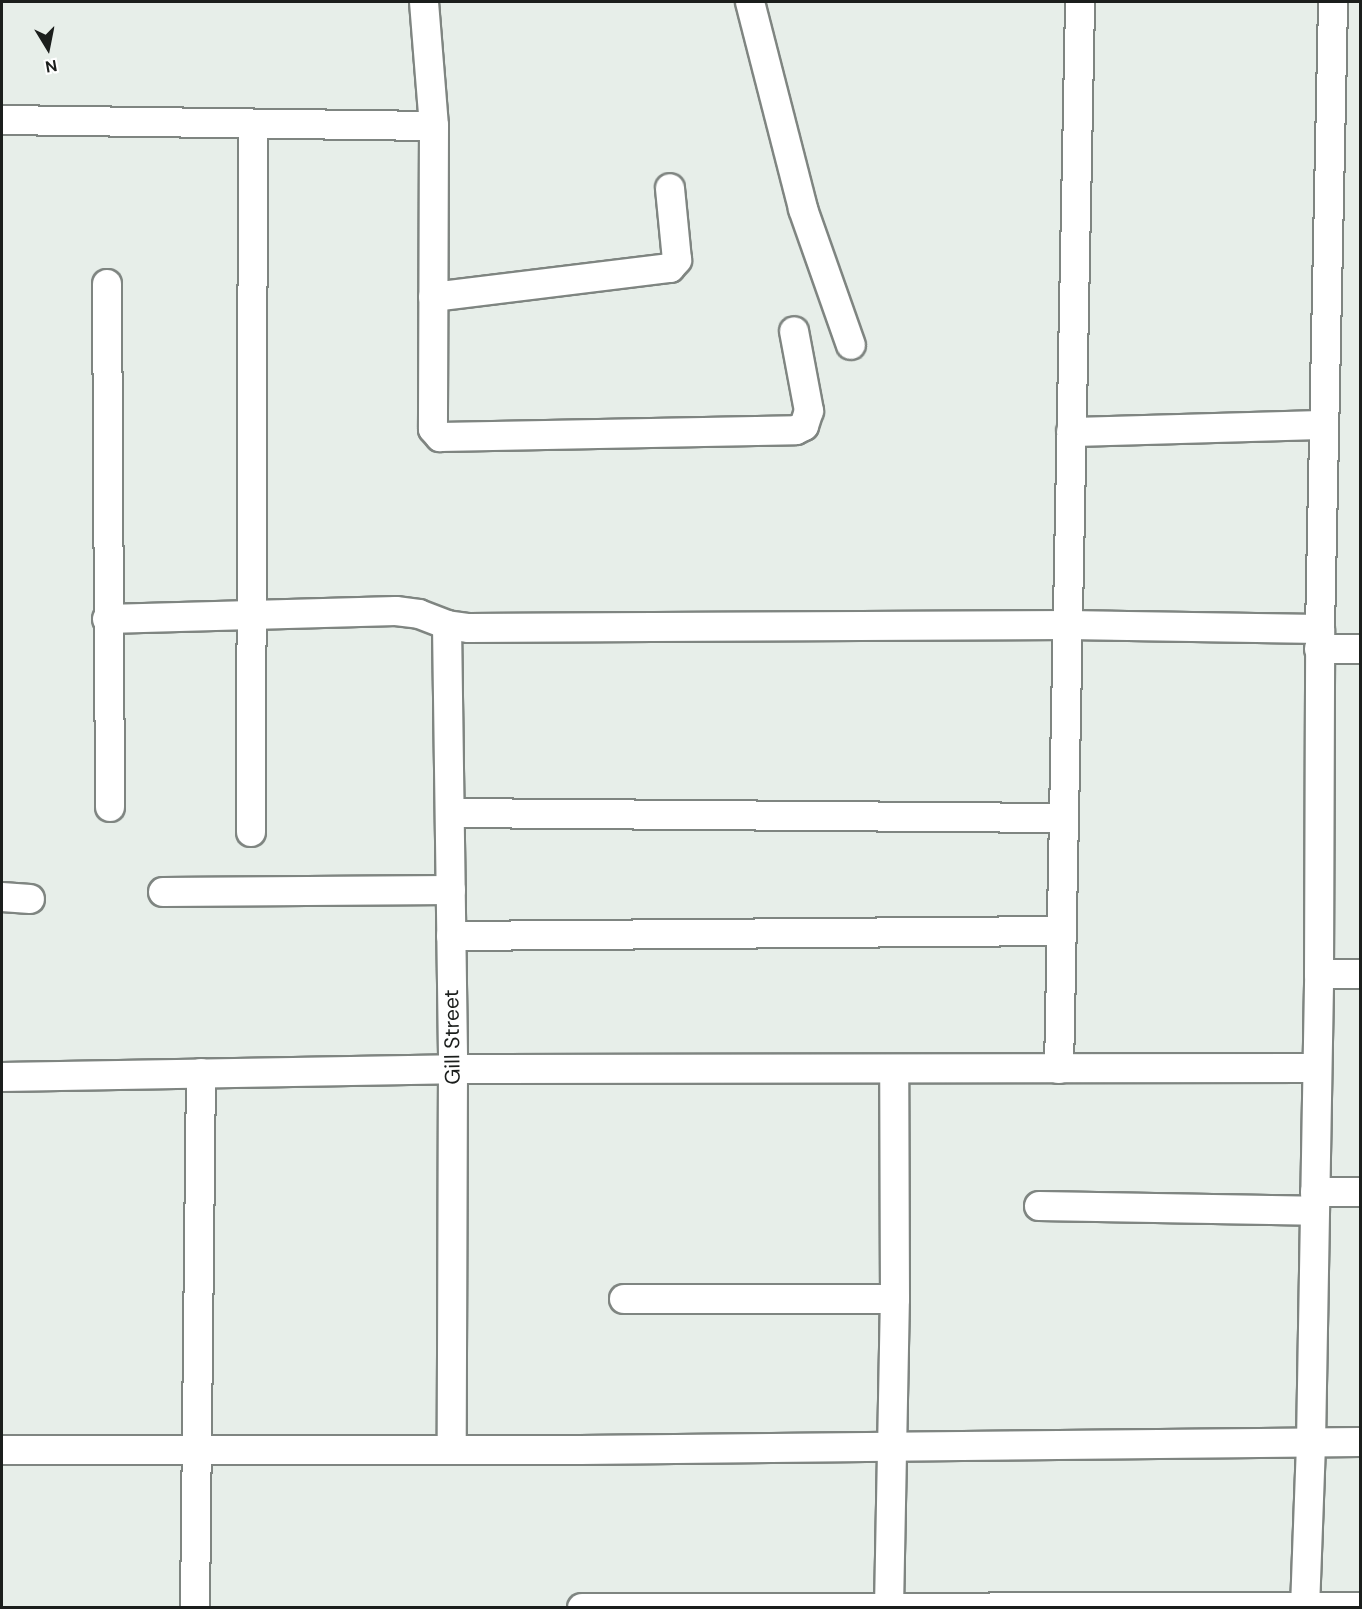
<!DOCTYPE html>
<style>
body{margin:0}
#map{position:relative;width:1362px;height:1609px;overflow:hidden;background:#e7eee9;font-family:"DM Sans",sans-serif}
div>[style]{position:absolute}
.roads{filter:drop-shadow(2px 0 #7f8581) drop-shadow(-2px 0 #7f8581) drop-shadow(0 2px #7f8581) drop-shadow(0 -2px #7f8581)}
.minor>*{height:28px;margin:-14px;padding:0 14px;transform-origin:14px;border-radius:14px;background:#fff}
span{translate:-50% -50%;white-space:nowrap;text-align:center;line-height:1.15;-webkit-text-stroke:5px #fff;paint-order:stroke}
.street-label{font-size:21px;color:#1b1e1c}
.frame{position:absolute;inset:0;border:3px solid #1b1e1c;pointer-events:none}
.north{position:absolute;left:18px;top:18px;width:60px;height:60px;-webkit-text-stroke:4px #fff;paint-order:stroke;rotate:170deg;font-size:16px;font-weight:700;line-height:24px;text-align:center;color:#1b1e1c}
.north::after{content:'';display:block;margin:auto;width:21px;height:27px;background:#1b1e1c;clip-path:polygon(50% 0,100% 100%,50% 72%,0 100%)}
</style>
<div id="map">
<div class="roads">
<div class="minor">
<i style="left:424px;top:2px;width:124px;rotate:85.4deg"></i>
<i style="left:434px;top:126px;width:303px;rotate:90.2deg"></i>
<i style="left:433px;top:429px;width:11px;rotate:49deg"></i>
<i style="left:440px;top:437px;width:356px;rotate:-1.1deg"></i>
<i style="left:796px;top:430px;width:9px;rotate:-27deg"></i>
<i style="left:804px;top:426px;width:16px;rotate:-72deg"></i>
<i style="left:809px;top:411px;width:81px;rotate:-100.6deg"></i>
<i style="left:750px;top:2px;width:214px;rotate:75.6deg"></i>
<i style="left:803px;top:209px;width:144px;rotate:70.6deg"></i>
<i style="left:2px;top:120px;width:432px;rotate:0.8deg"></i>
<i style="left:107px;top:284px;width:523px;rotate:89.67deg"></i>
<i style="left:433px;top:297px;width:239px;rotate:-7deg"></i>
<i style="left:670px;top:268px;width:11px;rotate:-49deg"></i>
<i style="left:677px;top:260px;width:72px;rotate:-95.6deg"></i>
<i style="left:1071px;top:432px;width:253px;rotate:-1.6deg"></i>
<i style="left:107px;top:619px;width:289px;rotate:-1.6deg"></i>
<i style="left:396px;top:611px;width:23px;rotate:7deg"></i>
<i style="left:419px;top:614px;width:30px;rotate:21deg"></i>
<i style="left:447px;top:625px;width:22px;rotate:8deg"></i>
<i style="left:469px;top:628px;width:599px;rotate:-0.29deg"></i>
<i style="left:1068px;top:625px;width:252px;rotate:0.9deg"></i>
<i style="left:447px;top:625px;width:444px;rotate:89.2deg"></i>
<i style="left:453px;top:1069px;width:380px;rotate:90.2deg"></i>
<i style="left:1319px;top:649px;width:41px"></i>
<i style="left:450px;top:813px;width:614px;rotate:0.47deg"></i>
<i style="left:251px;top:832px;width:707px;rotate:-89.84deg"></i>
<i style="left:163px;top:892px;width:288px;rotate:-0.4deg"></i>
<i style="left:2px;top:897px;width:28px;rotate:4deg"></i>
<i style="left:451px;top:936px;width:611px;rotate:-0.47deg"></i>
<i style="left:1319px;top:974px;width:41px"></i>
<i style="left:1059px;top:1069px;width:1067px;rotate:-88.87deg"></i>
<i style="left:2px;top:1077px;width:451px;rotate:-1deg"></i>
<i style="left:453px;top:1069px;width:864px;rotate:-0.07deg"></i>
<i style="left:1315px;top:1192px;width:45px"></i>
<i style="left:1039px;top:1206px;width:275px;rotate:1deg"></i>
<i style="left:624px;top:1299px;width:271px"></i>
<i style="left:2px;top:1450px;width:578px"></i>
<i style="left:580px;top:1450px;width:780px;rotate:-0.59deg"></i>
<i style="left:195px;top:1608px;width:535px;rotate:-89.36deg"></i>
<i style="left:582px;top:1608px;width:778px;rotate:-0.07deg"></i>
<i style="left:889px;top:1608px;width:309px;rotate:-88.9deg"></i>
<i style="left:895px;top:1299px;width:230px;rotate:-90.2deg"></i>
<i style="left:1305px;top:1608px;width:165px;rotate:-87.9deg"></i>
<i style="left:1311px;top:1443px;width:469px;rotate:-89deg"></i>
<i style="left:1319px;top:974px;width:345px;rotate:-89.8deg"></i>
<i style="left:1320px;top:629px;width:627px;rotate:-88.81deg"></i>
</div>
</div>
<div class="street-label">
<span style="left:452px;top:1037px;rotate:-91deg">Gill Street</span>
</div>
<div class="frame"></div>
<div class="north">N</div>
</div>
